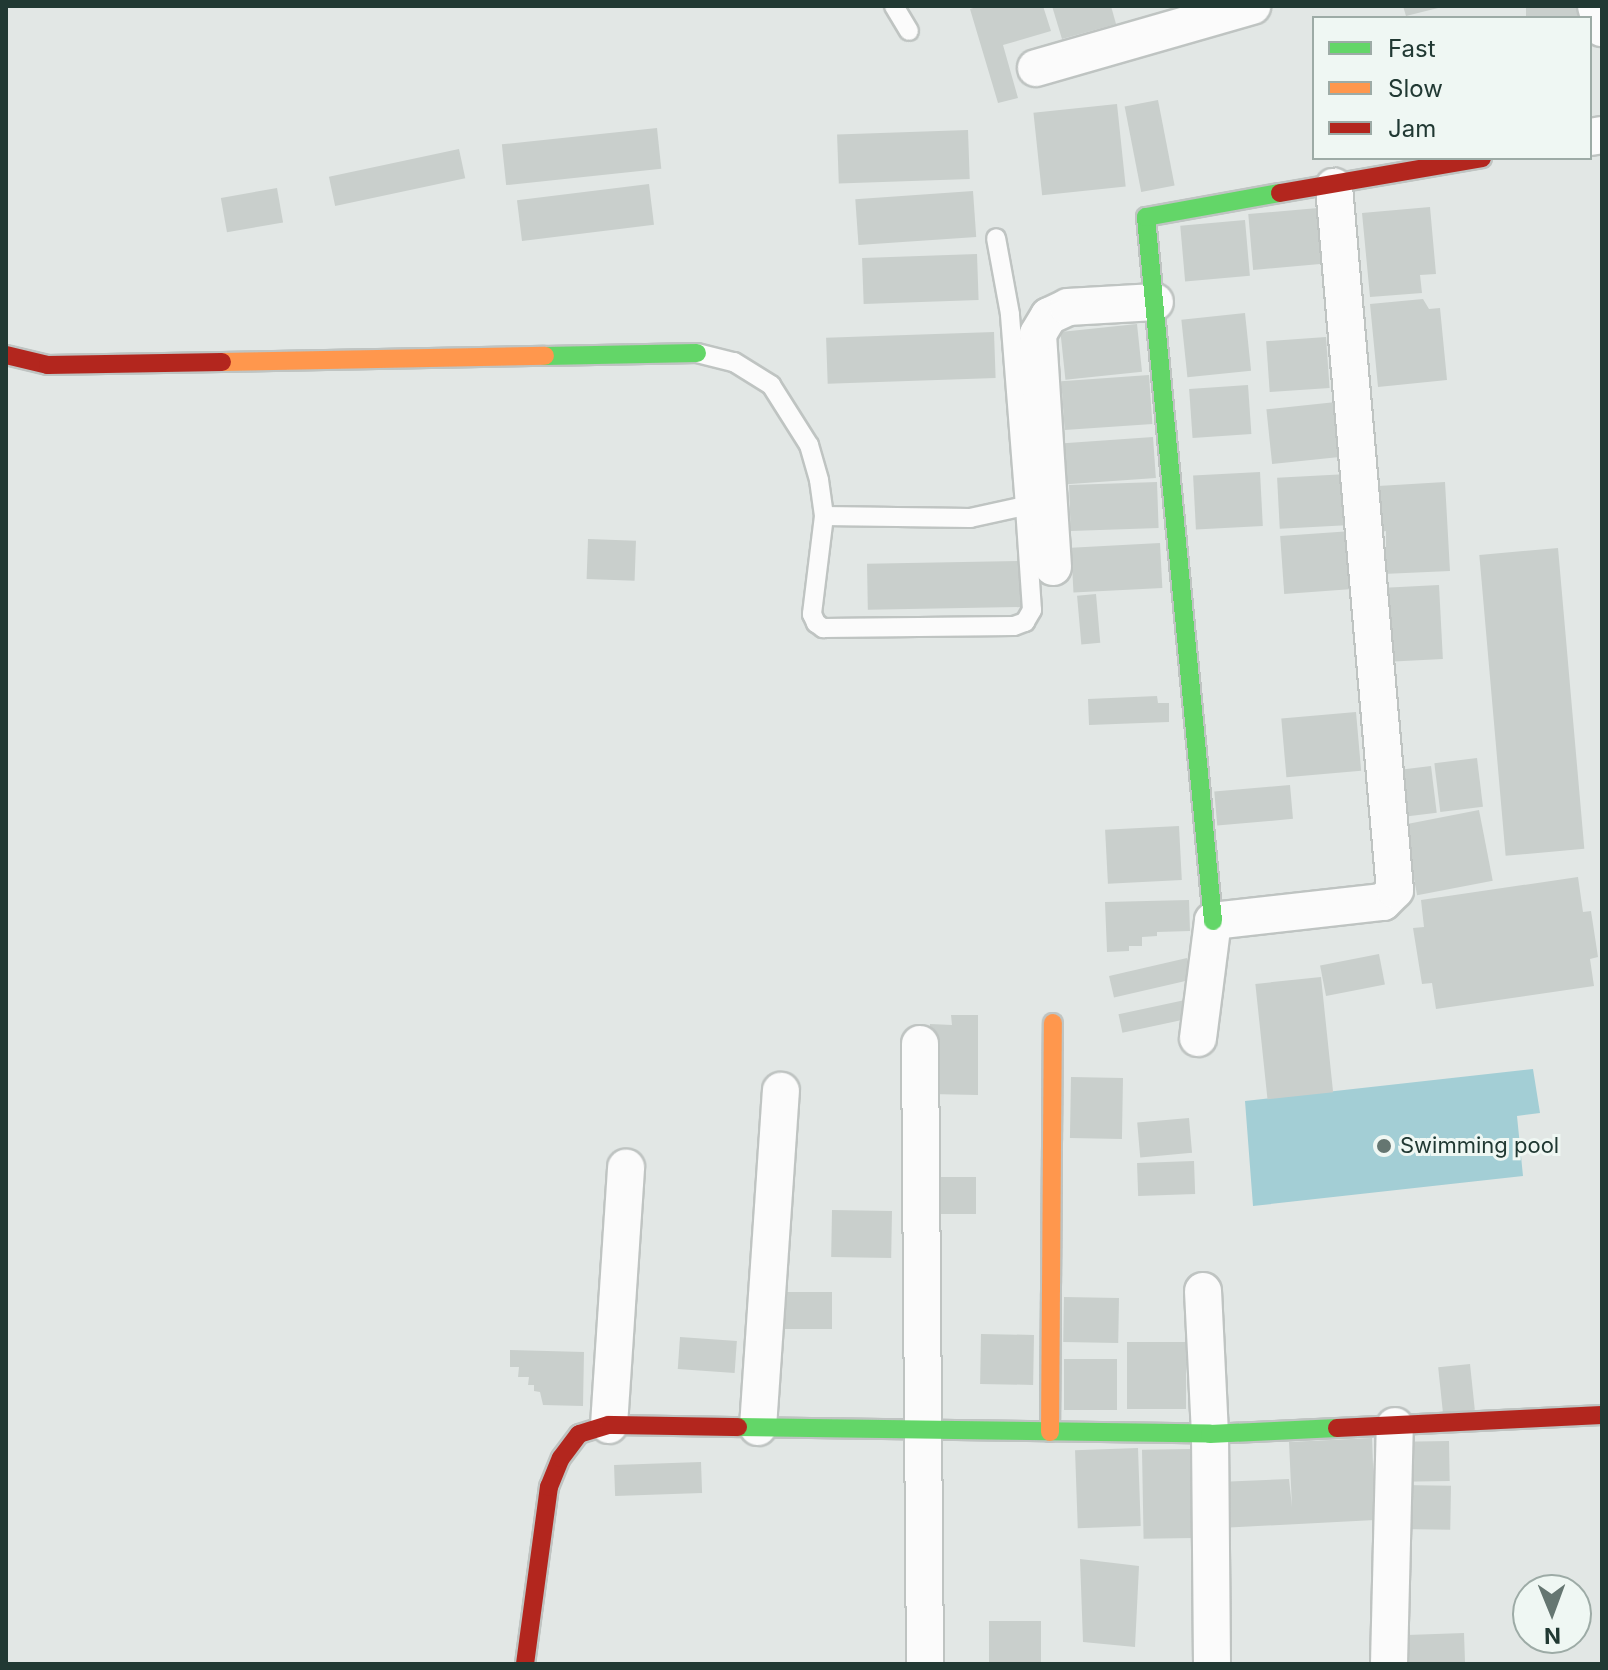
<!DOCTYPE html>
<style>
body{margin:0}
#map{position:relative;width:1608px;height:1670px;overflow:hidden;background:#e2e7e5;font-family:Inter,sans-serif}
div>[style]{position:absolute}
.water>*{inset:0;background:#a3ced5}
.building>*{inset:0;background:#c9cfcc;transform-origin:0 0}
.roads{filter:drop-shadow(2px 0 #bfc4c2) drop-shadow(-2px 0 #bfc4c2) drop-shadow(0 2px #bfc4c2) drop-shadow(0 -2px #bfc4c2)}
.lane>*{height:18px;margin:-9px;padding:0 9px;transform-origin:9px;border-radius:9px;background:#fbfbfb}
.street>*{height:36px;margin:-18px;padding:0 18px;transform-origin:18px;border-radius:18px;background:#fbfbfb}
.fast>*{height:18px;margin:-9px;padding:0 9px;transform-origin:9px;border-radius:9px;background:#63d668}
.slow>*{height:18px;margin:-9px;padding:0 9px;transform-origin:9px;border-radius:9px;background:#ff974d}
.jam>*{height:18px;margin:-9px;padding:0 9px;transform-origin:9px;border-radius:9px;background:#b3261e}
.dots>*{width:22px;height:22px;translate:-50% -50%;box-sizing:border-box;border:4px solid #eff7f3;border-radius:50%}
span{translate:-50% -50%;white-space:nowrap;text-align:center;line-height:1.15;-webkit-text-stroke:6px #eff7f3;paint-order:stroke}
.poi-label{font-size:22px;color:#213933}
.left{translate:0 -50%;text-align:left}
.frame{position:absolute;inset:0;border:8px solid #213933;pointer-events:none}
.legend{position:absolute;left:1312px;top:16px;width:280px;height:144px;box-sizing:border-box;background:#eff7f3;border:2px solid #9daba6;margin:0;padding:10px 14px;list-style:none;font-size:24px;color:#213933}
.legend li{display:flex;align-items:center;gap:16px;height:40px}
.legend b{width:40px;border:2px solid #9daba6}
.north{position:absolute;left:1512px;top:1574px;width:80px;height:80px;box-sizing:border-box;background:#eff7f3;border:2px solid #9daba6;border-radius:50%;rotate:179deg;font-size:22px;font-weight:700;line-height:32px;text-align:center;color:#213933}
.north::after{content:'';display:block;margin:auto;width:28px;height:36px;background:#657671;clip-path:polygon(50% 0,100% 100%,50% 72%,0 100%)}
</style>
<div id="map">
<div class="water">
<i style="clip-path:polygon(1533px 1069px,1540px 1113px,1517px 1116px,1523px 1176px,1253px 1206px,1245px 1101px)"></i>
</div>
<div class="building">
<i style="clip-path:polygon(980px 6px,1043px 6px,1051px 31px,1003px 45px,1018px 98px,998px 103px,970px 9px)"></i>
<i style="clip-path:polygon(1052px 6px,1111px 6px,1116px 24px,1062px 39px)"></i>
<i style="clip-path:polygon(1403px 6px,1442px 6px,1442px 7px,1406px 16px)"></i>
<i style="left:1526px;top:6px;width:55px;height:12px"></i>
<i style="left:1158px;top:100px;width:87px;height:34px;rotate:79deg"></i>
<i style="left:1117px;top:104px;width:83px;height:84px;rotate:84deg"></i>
<i style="left:657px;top:128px;width:41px;height:156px;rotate:84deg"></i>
<i style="left:968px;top:130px;width:49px;height:131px;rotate:88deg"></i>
<i style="left:459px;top:149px;width:30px;height:133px;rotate:78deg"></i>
<i style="left:649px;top:184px;width:41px;height:133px;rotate:83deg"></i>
<i style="left:277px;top:188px;width:35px;height:57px;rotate:80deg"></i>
<i style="left:973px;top:191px;width:46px;height:118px;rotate:86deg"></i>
<i style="clip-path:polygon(1430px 207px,1436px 274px,1420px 275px,1422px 293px,1370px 297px,1362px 213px)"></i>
<i style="left:1318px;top:208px;width:56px;height:70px;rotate:85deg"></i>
<i style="left:1245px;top:220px;width:56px;height:65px;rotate:85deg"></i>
<i style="left:977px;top:254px;width:46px;height:115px;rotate:88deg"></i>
<i style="clip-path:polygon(1423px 299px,1429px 309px,1440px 308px,1447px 380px,1378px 387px,1370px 304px)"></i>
<i style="left:1245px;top:313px;width:58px;height:64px;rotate:84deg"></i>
<i style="left:1137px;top:324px;width:48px;height:77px;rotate:84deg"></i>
<i style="left:994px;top:332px;width:46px;height:168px;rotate:88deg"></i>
<i style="left:1326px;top:337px;width:51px;height:60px;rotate:86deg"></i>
<i style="left:1149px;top:375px;width:49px;height:88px;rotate:86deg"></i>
<i style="left:1248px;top:385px;width:49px;height:59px;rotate:86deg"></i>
<i style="left:1336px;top:402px;width:55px;height:70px;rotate:84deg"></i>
<i style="left:1153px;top:437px;width:41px;height:93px;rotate:86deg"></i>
<i style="left:1260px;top:472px;width:54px;height:67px;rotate:87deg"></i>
<i style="left:1348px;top:474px;width:51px;height:71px;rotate:87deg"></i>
<i style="left:1157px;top:482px;width:46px;height:88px;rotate:88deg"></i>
<i style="clip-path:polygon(1445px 482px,1450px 571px,1383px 574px,1381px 547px,1386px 547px,1386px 531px,1381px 532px,1378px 486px)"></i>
<i style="left:1352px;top:531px;width:58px;height:72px;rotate:86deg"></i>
<i style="left:588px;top:539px;width:48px;height:40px;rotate:2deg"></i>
<i style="left:1160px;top:543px;width:45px;height:89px;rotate:87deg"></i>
<i style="left:1558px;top:548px;width:302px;height:79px;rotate:85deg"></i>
<i style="left:1023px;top:561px;width:46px;height:156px;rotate:89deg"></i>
<i style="left:1439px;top:585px;width:74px;height:54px;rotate:87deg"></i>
<i style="left:1096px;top:594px;width:49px;height:19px;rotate:85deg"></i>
<i style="clip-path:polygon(1157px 696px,1158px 703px,1169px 703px,1169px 722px,1089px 725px,1088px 699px)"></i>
<i style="left:1356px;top:712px;width:59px;height:75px;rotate:85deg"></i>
<i style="left:1477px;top:758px;width:49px;height:43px;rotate:83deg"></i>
<i style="left:1431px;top:766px;width:47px;height:33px;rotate:83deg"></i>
<i style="left:1290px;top:785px;width:34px;height:76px;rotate:85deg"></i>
<i style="left:1479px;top:810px;width:72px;height:77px;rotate:79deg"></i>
<i style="left:1179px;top:826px;width:54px;height:74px;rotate:87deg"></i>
<i style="clip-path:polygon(1578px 877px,1583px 912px,1591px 911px,1598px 957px,1590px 959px,1594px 986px,1436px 1009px,1432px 983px,1422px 984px,1413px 928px,1424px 927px,1421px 900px)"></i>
<i style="clip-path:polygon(1189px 900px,1190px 931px,1157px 932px,1157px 936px,1142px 937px,1142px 946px,1129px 946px,1129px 951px,1107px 952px,1105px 902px)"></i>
<i style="left:1379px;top:954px;width:31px;height:60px;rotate:79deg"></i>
<i style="left:1187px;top:958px;width:22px;height:80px;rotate:77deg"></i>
<i style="left:1321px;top:977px;width:116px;height:66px;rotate:84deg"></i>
<i style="left:1185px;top:1000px;width:19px;height:68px;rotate:78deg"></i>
<i style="clip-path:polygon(951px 1015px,978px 1015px,978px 1095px,930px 1094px,930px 1024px,952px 1025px)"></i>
<i style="left:1071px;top:1077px;width:52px;height:61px;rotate:1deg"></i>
<i style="left:1189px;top:1118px;width:35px;height:52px;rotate:85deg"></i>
<i style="left:1194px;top:1161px;width:33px;height:57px;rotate:88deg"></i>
<i style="left:925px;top:1177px;width:51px;height:37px"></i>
<i style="left:832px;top:1210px;width:60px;height:47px;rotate:1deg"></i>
<i style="left:774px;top:1292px;width:58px;height:37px"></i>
<i style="left:1119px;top:1298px;width:45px;height:55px;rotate:91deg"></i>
<i style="left:981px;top:1334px;width:53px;height:50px;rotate:1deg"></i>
<i style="left:680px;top:1337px;width:57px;height:32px;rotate:4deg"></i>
<i style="left:1186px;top:1342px;width:67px;height:59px;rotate:90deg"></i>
<i style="clip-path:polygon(510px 1350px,584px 1352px,583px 1406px,543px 1405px,540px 1392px,534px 1391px,534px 1385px,528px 1385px,529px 1377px,518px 1377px,519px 1367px,510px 1367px)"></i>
<i style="left:1064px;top:1359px;width:53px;height:51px"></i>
<i style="left:1470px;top:1364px;width:46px;height:32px;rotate:84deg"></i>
<i style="clip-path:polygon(1372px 1438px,1375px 1520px,1220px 1528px,1218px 1482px,1289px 1479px,1292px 1507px,1289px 1442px)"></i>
<i style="left:1449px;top:1441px;width:40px;height:48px;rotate:89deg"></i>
<i style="left:1138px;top:1448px;width:78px;height:63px;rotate:88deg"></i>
<i style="left:1192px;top:1449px;width:89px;height:50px;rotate:89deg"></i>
<i style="left:701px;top:1462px;width:31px;height:87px;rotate:88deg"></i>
<i style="left:1401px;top:1485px;width:50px;height:44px;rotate:1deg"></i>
<i style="clip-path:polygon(1080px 1559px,1139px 1566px,1135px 1647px,1083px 1642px)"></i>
<i style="left:989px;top:1621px;width:52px;height:43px"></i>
<i style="left:1464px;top:1633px;width:31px;height:64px;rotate:88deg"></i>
</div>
<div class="roads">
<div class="lane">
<i style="left:894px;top:6px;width:29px;rotate:59deg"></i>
<i style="left:697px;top:353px;width:38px;rotate:14deg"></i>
<i style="left:734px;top:362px;width:44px;rotate:31.9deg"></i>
<i style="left:771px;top:385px;width:71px;rotate:57.7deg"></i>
<i style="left:809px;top:445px;width:36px;rotate:74deg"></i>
<i style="left:819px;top:480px;width:36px;rotate:82deg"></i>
<i style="left:824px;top:516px;width:99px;rotate:97deg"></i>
<i style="left:812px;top:614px;width:10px;rotate:66deg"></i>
<i style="left:816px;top:623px;width:9px;rotate:36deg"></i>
<i style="left:823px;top:628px;width:191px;rotate:-0.6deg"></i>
<i style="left:1014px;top:626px;width:12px;rotate:-20deg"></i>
<i style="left:1025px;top:622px;width:14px;rotate:-60deg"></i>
<i style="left:1032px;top:610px;width:104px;rotate:-93.9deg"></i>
<i style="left:1025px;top:506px;width:193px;rotate:-94.5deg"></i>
<i style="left:1010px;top:314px;width:77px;rotate:-100.4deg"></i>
<i style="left:824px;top:516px;width:146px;rotate:0.8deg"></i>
<i style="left:970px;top:518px;width:56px;rotate:-12.3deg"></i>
</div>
<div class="street">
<i style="left:1596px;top:6px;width:23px;rotate:75deg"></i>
<i style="left:1036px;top:68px;width:225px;rotate:-16deg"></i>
<i style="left:1590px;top:137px;width:12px;rotate:-9deg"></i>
<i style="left:1053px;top:567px;width:233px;rotate:-93.7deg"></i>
<i style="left:1038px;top:334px;width:21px;rotate:-59deg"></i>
<i style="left:1049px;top:316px;width:21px;rotate:-25deg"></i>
<i style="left:1068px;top:307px;width:87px;rotate:-3.3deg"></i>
<i style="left:1198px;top:1038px;width:118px;rotate:-82.7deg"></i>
<i style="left:1213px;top:921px;width:171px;rotate:-6.4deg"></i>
<i style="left:1383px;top:902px;width:17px;rotate:-45deg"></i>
<i style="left:1395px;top:890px;width:706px;rotate:-94.96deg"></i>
<i style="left:920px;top:1044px;width:620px;rotate:89.54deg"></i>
<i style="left:1203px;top:1291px;width:143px;rotate:87.2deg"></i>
<i style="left:1210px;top:1434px;width:230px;rotate:89.5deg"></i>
<i style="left:609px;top:1425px;width:258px;rotate:-86.2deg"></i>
<i style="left:758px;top:1427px;width:337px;rotate:-86.1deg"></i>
<i style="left:1389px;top:1664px;width:238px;rotate:-88.6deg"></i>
</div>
<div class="fast">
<i style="left:545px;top:356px;width:152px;rotate:-1.1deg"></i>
<i style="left:1213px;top:921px;width:707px;rotate:-95.44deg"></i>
<i style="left:1146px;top:217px;width:136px;rotate:-10.2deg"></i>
<i style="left:738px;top:1427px;width:472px;rotate:0.8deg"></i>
<i style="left:1210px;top:1434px;width:127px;rotate:-2.7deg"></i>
</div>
<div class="slow">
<i style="left:222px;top:362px;width:323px;rotate:-1.1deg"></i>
<i style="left:1050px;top:1432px;width:409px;rotate:-89.6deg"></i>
</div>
<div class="jam">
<i style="left:1280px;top:193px;width:205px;rotate:-9.8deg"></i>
<i style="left:6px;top:355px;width:43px;rotate:13.4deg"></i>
<i style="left:48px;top:365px;width:174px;rotate:-1deg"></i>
<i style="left:1337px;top:1428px;width:265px;rotate:-2.8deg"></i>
<i style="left:525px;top:1664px;width:179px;rotate:-82.3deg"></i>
<i style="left:549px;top:1487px;width:31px;rotate:-68deg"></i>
<i style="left:561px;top:1458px;width:30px;rotate:-53deg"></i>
<i style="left:579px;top:1434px;width:31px;rotate:-17deg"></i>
<i style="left:609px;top:1425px;width:129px;rotate:0.9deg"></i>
</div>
</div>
<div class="dots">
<i style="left:1384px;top:1146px;background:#657671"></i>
</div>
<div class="poi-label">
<span class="left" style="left:1400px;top:1146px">Swimming pool</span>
</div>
<div class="frame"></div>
<ul class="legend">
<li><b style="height:10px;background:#63d668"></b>Fast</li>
<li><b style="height:10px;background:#ff974d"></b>Slow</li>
<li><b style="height:10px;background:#b3261e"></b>Jam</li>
</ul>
<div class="north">N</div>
</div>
